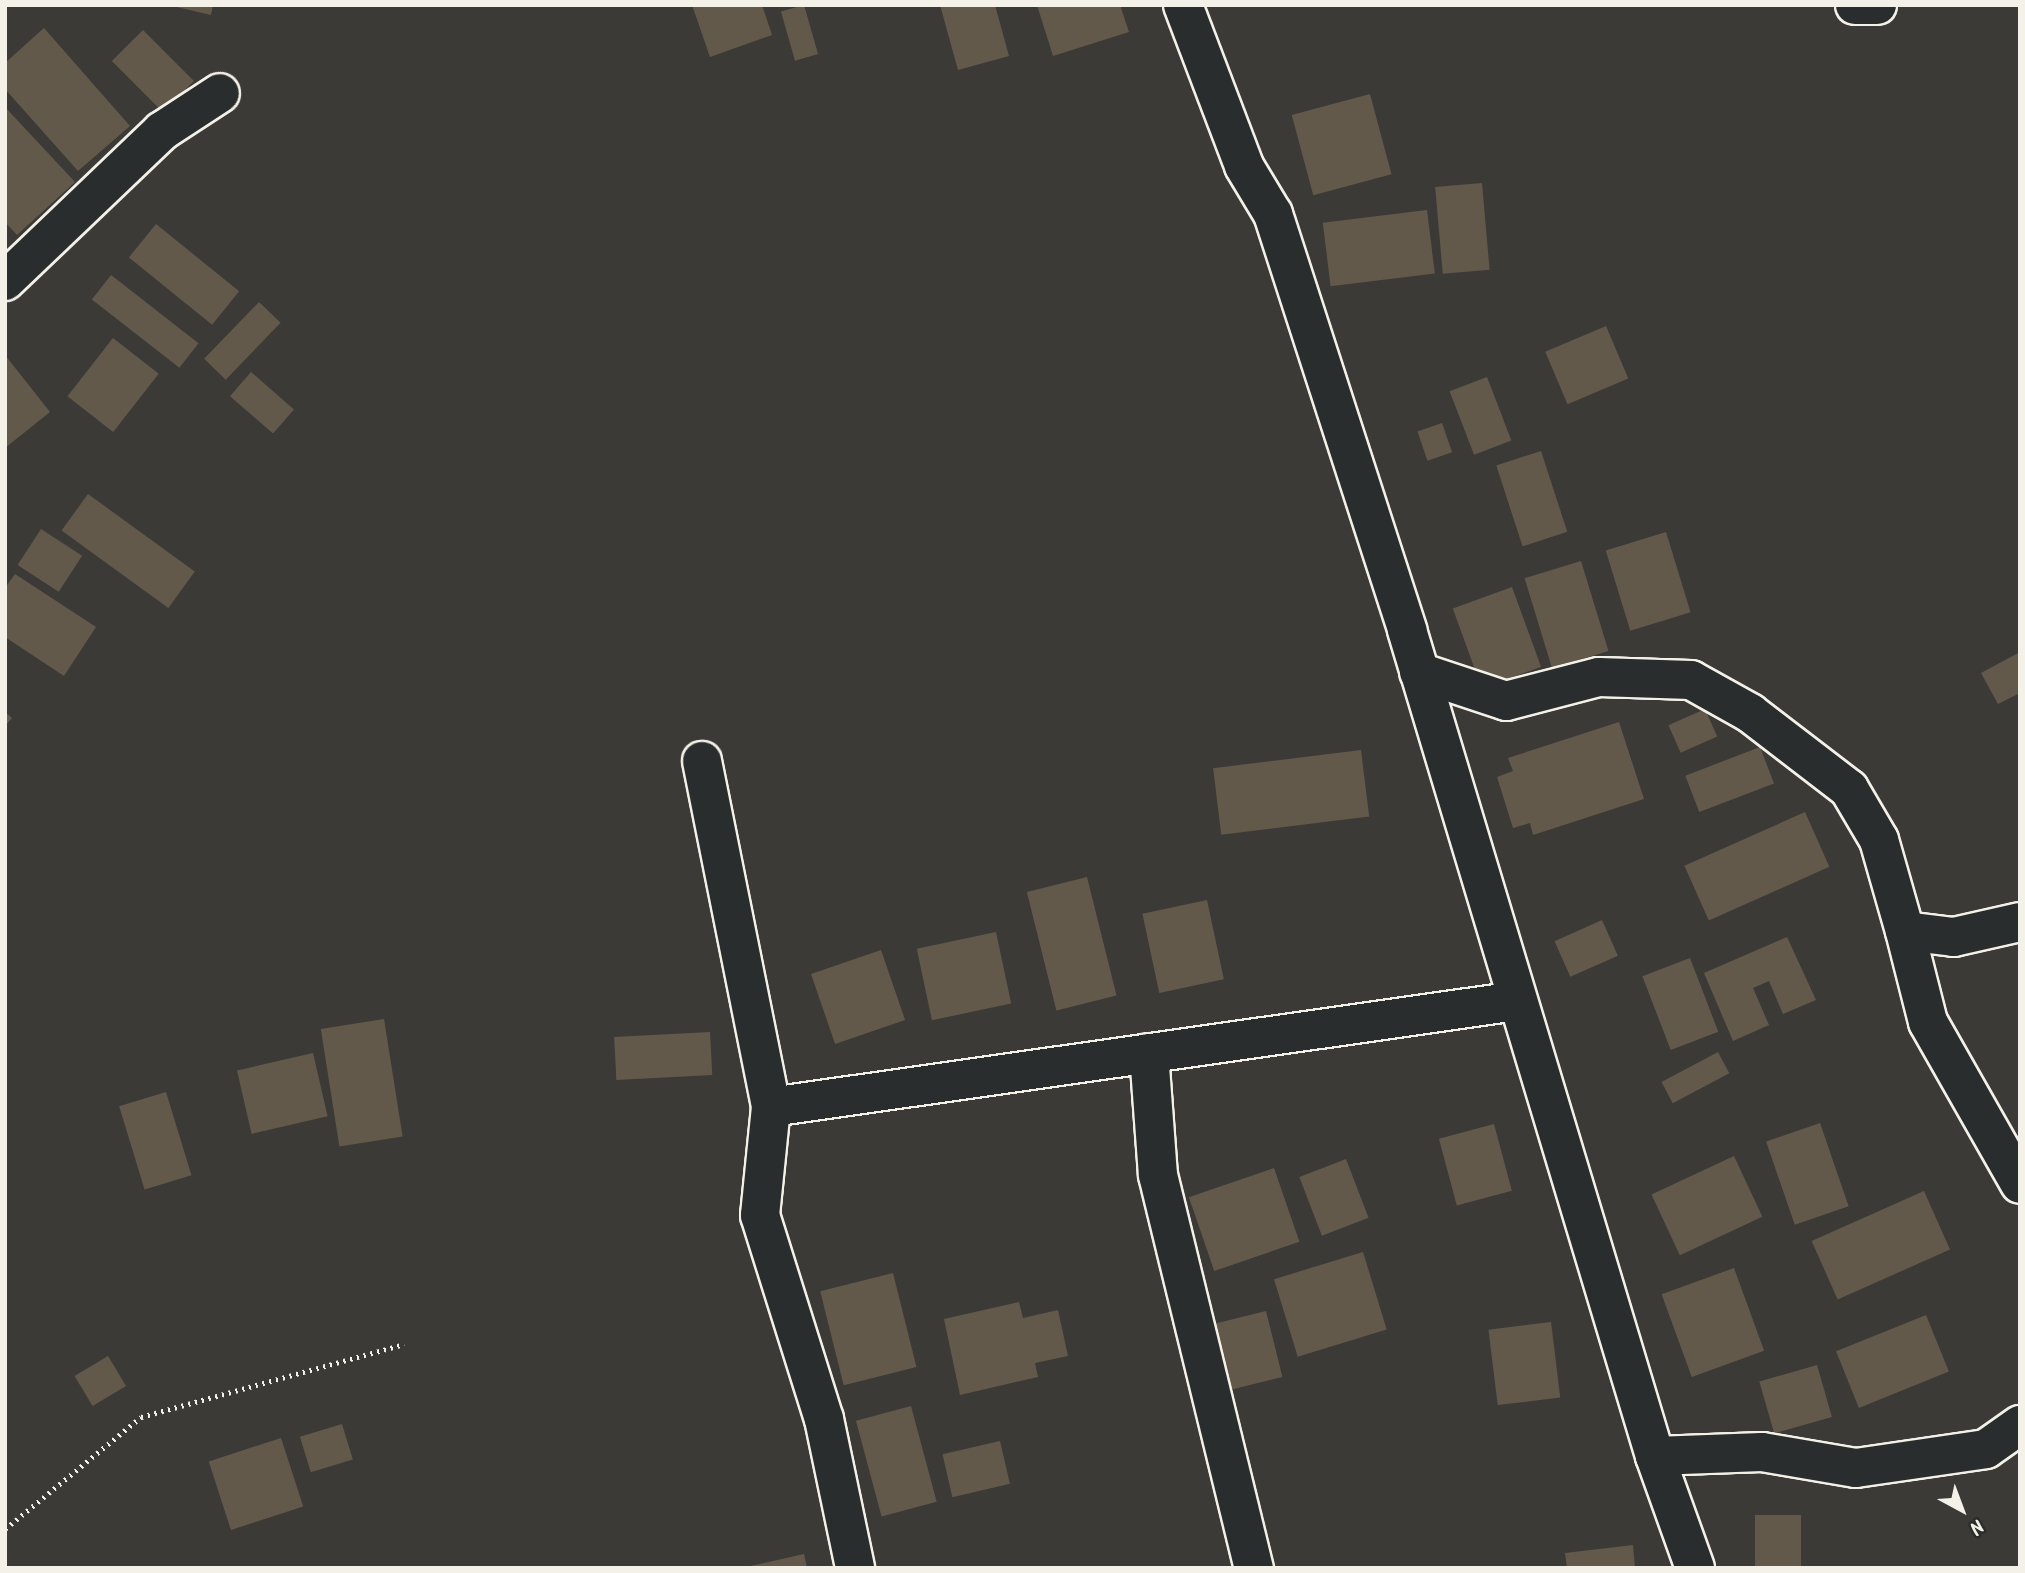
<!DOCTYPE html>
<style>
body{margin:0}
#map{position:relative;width:2025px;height:1573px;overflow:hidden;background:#3b3a37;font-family:Kalam,sans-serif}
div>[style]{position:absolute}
.building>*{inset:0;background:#63594b;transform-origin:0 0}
.path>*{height:4.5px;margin-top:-2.25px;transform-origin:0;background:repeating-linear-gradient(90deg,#f4f1e8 0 2px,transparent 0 7px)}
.roads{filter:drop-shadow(2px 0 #f4f1e8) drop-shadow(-2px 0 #f4f1e8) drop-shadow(0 2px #f4f1e8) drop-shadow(0 -2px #f4f1e8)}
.minor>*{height:38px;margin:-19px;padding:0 19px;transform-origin:19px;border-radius:19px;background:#2a2d2e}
span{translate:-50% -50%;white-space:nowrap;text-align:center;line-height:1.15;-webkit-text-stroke:5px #2a2d2e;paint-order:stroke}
.frame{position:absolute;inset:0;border:7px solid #f4f1e8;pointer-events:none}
.north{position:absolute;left:1927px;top:1475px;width:70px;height:70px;-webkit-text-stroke:5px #2a2d2e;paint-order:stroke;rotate:139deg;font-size:19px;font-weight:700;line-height:28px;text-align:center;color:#f4f1e8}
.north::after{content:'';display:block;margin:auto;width:24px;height:32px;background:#f4f1e8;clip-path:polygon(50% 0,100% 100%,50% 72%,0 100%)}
</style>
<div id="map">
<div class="building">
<i style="clip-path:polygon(168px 5px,213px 5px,211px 15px)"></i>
<i style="clip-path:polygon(692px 5px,762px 5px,772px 35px,710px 57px)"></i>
<i style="left:804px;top:5px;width:51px;height:24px;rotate:74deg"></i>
<i style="clip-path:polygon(940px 5px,995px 5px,1009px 56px,958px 70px)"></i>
<i style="clip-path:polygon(1037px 5px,1120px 5px,1129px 32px,1053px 56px)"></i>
<i style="clip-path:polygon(44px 28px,130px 126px,78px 171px,5px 89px,5px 63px)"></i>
<i style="left:143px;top:30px;width:72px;height:44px;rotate:45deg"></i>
<i style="left:1370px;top:94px;width:83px;height:81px;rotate:75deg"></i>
<i style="clip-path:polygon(5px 107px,75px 182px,17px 235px,5px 222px)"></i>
<i style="left:1482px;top:183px;width:87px;height:47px;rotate:85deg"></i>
<i style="left:1427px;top:210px;width:64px;height:105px;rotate:83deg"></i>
<i style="left:156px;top:224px;width:107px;height:43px;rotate:39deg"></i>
<i style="left:111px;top:275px;width:111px;height:31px;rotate:38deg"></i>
<i style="left:259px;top:302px;width:30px;height:79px;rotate:44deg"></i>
<i style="left:1606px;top:326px;width:57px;height:66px;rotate:67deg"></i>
<i style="left:113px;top:338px;width:58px;height:74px;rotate:38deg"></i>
<i style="clip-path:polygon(5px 355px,50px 412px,5px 448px)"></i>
<i style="left:251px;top:372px;width:57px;height:32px;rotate:41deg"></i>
<i style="left:1487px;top:377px;width:68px;height:40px;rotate:69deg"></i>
<i style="left:1442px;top:423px;width:31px;height:26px;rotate:71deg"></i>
<i style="left:1541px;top:451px;width:85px;height:47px;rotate:72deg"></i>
<i style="left:88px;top:494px;width:132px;height:45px;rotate:36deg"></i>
<i style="left:41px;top:529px;width:49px;height:43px;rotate:33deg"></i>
<i style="left:1666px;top:532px;width:84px;height:63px;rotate:73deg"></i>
<i style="left:1581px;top:561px;width:94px;height:59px;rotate:73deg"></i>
<i style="clip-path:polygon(15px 574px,96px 627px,64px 676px,5px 637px,5px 588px)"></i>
<i style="left:1512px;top:587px;width:85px;height:63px;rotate:70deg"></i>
<i style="clip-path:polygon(2020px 652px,2020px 693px,1998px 704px,1981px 673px)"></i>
<i style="left:1705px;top:709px;width:30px;height:40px;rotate:66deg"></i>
<i style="clip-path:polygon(5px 712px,12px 718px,5px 726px)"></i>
<i style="clip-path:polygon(1619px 722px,1644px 799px,1533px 835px,1530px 823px,1513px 828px,1497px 777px,1513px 771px,1508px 758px)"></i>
<i style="left:1760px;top:747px;width:39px;height:80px;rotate:69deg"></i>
<i style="left:1361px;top:750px;width:67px;height:149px;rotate:83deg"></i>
<i style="left:1805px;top:812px;width:60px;height:132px;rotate:66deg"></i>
<i style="left:1087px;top:877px;width:122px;height:62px;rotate:76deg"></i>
<i style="left:1207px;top:900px;width:81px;height:66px;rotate:78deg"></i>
<i style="left:1602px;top:920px;width:39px;height:52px;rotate:66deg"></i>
<i style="left:996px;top:932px;width:73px;height:81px;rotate:78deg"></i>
<i style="clip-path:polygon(1787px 937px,1816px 1000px,1783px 1014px,1769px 981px,1753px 988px,1769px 1025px,1733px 1041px,1704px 973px)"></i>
<i style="left:881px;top:950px;width:74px;height:74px;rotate:71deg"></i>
<i style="left:1690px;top:958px;width:79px;height:51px;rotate:69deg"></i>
<i style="left:384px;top:1019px;width:119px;height:64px;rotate:81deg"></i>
<i style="left:710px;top:1032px;width:43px;height:96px;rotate:87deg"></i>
<i style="left:1718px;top:1052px;width:24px;height:64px;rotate:62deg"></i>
<i style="left:313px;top:1053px;width:65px;height:78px;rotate:77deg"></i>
<i style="left:166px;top:1092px;width:87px;height:49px;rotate:73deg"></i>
<i style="left:1820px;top:1123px;width:88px;height:57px;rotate:71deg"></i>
<i style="left:1494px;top:1124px;width:69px;height:57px;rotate:75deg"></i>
<i style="left:1734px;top:1156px;width:67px;height:91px;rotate:65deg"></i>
<i style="left:1346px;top:1159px;width:63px;height:50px;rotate:69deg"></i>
<i style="left:1274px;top:1168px;width:78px;height:90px;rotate:71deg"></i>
<i style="left:1924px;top:1191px;width:64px;height:123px;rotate:66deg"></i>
<i style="left:1363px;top:1252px;width:81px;height:93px;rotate:73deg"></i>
<i style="left:1734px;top:1268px;width:88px;height:77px;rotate:70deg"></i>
<i style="left:893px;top:1273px;width:97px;height:75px;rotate:76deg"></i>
<i style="clip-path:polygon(1019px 1302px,1023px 1318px,1058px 1310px,1068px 1356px,1035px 1363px,1038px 1377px,960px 1395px,944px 1319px)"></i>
<i style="left:1266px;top:1311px;width:68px;height:52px;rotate:76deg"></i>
<i style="left:1926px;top:1315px;width:61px;height:97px;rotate:68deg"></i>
<i style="left:1551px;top:1322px;width:76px;height:63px;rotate:83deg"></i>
<i style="left:108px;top:1356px;width:35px;height:39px;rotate:59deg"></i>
<i style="left:1817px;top:1365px;width:54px;height:60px;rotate:74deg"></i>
<i style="left:911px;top:1406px;width:99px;height:57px;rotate:75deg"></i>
<i style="left:342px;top:1424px;width:37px;height:44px;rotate:73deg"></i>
<i style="left:281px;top:1438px;width:72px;height:76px;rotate:72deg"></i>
<i style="left:1000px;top:1441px;width:44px;height:59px;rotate:77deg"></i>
<i style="left:1755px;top:1515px;width:46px;height:53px"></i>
<i style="clip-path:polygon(1633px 1545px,1635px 1568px,1567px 1568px,1565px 1553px)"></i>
<i style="clip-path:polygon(804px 1554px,807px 1568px,746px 1568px,746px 1567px)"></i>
</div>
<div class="path">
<i style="left:5px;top:1529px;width:176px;rotate:-39.5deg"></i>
<i style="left:141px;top:1417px;width:273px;rotate:-15.5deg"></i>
</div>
<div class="roads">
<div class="minor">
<i style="left:1183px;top:5px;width:172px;rotate:69.2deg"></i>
<i style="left:1244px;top:166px;width:56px;rotate:58.9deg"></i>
<i style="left:1273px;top:214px;width:437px;rotate:72.1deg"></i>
<i style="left:1407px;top:630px;width:862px;rotate:73.29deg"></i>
<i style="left:1855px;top:5px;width:22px"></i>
<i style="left:5px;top:281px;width:217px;rotate:-43.7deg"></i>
<i style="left:162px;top:131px;width:69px;rotate:-33.2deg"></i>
<i style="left:1419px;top:672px;width:92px;rotate:18.4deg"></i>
<i style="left:1506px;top:701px;width:96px;rotate:-14.5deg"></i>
<i style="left:1599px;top:677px;width:92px;rotate:1.9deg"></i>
<i style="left:1691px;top:680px;width:68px;rotate:29.2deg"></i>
<i style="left:1750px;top:713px;width:125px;rotate:37.5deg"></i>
<i style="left:1849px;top:789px;width:59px;rotate:59.5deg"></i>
<i style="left:1879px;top:840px;width:95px;rotate:74.1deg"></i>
<i style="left:702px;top:761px;width:353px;rotate:78.7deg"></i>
<i style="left:771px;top:1107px;width:753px;rotate:-8.09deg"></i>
<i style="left:2020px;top:922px;width:68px;rotate:167.2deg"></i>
<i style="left:1954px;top:937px;width:49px;rotate:-173deg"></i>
<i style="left:1905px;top:931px;width:94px;rotate:75.8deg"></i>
<i style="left:1928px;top:1022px;width:186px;rotate:60.4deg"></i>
<i style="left:1149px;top:1053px;width:122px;rotate:85.8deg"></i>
<i style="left:1158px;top:1175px;width:405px;rotate:76.3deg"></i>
<i style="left:771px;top:1107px;width:109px;rotate:95.8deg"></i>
<i style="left:760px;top:1215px;width:214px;rotate:72.6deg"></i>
<i style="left:824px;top:1419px;width:152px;rotate:78.2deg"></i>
<i style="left:1695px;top:1568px;width:119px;rotate:-109.7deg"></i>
<i style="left:1655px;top:1456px;width:107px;rotate:-2.1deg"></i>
<i style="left:1762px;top:1452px;width:95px;rotate:9.7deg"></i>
<i style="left:1856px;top:1468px;width:131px;rotate:-8.3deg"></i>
<i style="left:1986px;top:1449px;width:42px;rotate:-35.2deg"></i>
</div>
</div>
<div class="frame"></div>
<div class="north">N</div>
</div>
